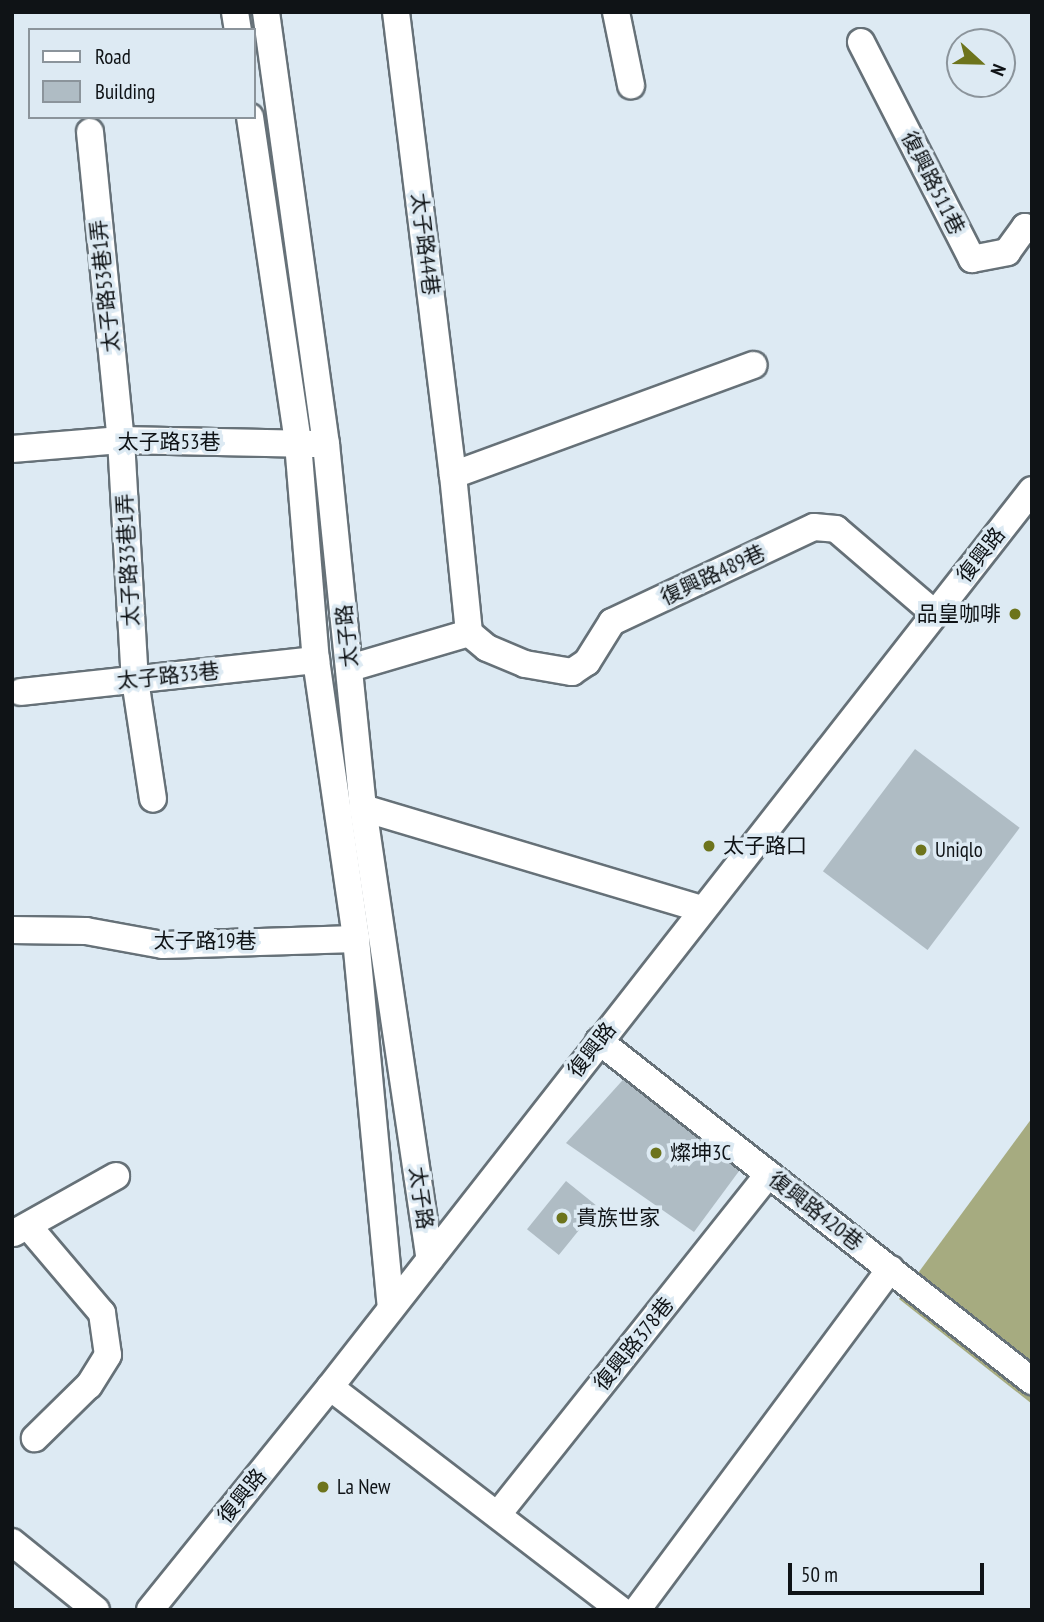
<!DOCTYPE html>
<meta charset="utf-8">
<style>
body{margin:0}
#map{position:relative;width:1044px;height:1622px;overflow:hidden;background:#ddeaf3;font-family:"PT Sans Narrow","Noto Sans TC",sans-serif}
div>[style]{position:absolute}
.forest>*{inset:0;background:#a6ab80}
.building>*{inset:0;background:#afbcc4;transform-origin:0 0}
.roads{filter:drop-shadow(2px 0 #667178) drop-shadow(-2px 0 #667178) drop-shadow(0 2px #667178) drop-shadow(0 -2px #667178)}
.minor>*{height:26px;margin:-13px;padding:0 13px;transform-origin:13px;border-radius:13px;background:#fff}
.dots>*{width:19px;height:19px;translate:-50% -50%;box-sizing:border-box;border:4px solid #ddeaf3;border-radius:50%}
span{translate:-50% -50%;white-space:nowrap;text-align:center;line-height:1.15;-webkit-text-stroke:7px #ddeaf3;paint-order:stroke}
.street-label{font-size:21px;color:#0f1316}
.poi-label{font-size:21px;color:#0f1316}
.right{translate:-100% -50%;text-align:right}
.left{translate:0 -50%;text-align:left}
.frame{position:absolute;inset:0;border:14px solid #0f1316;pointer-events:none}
.legend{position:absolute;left:28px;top:28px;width:228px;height:91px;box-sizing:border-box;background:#ddeaf3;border:2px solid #8b949b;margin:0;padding:9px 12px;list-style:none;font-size:21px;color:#0f1316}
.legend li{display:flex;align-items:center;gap:14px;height:35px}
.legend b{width:35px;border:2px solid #8b949b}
.north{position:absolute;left:946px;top:28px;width:70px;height:70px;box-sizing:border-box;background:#ddeaf3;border:2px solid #8b949b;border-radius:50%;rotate:112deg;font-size:19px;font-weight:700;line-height:28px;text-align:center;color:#0f1316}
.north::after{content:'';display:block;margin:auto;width:24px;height:32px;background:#6d741c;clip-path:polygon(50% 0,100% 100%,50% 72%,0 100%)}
.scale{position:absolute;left:788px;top:1563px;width:196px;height:32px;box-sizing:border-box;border:4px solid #0f1316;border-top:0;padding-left:9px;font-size:21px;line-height:24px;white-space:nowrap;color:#0f1316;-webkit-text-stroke:5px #ddeaf3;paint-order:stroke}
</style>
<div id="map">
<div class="forest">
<i style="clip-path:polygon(1032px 1118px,1032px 1404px,899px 1299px)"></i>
</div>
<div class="building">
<i style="left:915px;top:749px;width:131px;height:153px;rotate:37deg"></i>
<i style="clip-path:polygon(630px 1072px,745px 1163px,694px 1232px,566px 1143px)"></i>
<i style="left:566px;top:1181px;width:41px;height:62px;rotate:39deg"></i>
</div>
<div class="roads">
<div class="minor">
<i style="left:235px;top:12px;width:18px;rotate:81deg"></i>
<i style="left:266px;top:12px;width:436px;rotate:82.1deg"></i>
<i style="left:326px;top:444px;width:366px;rotate:84.2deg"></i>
<i style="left:363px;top:808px;width:456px;rotate:81.6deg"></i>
<i style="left:396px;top:12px;width:466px;rotate:83deg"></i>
<i style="left:453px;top:475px;width:159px;rotate:84.2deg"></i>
<i style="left:616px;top:12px;width:75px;rotate:78.4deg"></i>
<i style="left:861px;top:42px;width:244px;rotate:62.9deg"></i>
<i style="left:972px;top:259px;width:36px;rotate:-11deg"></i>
<i style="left:1007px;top:252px;width:31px;rotate:-54deg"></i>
<i style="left:1025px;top:227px;width:8px;rotate:23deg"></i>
<i style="left:250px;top:117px;width:330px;rotate:81.6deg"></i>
<i style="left:298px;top:443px;width:218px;rotate:85.3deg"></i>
<i style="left:316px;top:660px;width:282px;rotate:81.8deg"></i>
<i style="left:356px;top:939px;width:369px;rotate:84.6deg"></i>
<i style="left:90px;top:132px;width:310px;rotate:84.3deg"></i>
<i style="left:121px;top:440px;width:240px;rotate:86.7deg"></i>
<i style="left:135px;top:680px;width:120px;rotate:81.4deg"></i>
<i style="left:12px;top:449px;width:109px;rotate:-4.7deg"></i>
<i style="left:121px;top:440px;width:193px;rotate:1.2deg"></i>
<i style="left:453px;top:475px;width:320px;rotate:-20.1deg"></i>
<i style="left:350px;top:668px;width:124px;rotate:-16.4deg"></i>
<i style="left:469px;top:633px;width:23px;rotate:40deg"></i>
<i style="left:487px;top:648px;width:41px;rotate:22.8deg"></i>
<i style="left:525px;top:664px;width:48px;rotate:9.7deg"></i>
<i style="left:572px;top:672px;width:18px;rotate:-34deg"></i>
<i style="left:587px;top:662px;width:47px;rotate:-58deg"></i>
<i style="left:612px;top:622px;width:223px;rotate:-25.2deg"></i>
<i style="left:814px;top:527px;width:22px;rotate:5deg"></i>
<i style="left:836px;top:529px;width:130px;rotate:40.6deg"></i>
<i style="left:21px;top:692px;width:297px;rotate:-6.2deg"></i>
<i style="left:363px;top:808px;width:354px;rotate:16.6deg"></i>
<i style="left:12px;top:930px;width:74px;rotate:0.8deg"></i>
<i style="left:86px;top:931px;width:78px;rotate:10.3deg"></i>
<i style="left:163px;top:945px;width:193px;rotate:-1.8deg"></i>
<i style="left:599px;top:1041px;width:551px;rotate:38.14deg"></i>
<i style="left:29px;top:1227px;width:113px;rotate:49.7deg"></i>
<i style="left:102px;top:1313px;width:42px;rotate:81.9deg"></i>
<i style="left:108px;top:1355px;width:36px;rotate:122deg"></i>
<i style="left:89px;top:1385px;width:76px;rotate:135.5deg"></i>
<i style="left:14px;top:1233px;width:117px;rotate:-29.2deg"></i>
<i style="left:330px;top:1387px;width:367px;rotate:37.5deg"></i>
<i style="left:499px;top:1513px;width:433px;rotate:-51.5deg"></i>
<i style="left:12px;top:1542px;width:108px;rotate:39deg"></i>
<i style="left:150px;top:1610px;width:287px;rotate:-51.1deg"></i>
<i style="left:330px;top:1387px;width:1139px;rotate:-51.95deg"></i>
<i style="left:637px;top:1610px;width:425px;rotate:-53.4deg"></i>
</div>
</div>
<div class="dots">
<i style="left:1015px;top:614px;background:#6d741c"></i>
<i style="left:709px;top:846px;background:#6d741c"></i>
<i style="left:921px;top:850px;background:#6d741c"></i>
<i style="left:656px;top:1153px;background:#6d741c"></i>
<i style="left:562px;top:1218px;background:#6d741c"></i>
<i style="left:323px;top:1487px;background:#6d741c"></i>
</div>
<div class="street-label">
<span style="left:933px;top:183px;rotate:63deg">復興路511巷</span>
<span style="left:425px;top:244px;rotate:83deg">太子路44巷</span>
<span style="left:105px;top:286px;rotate:-96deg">太子路53巷1弄</span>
<span style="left:169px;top:442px">太子路53巷</span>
<span style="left:981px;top:555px;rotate:-52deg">復興路</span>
<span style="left:128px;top:560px;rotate:-93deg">太子路33巷1弄</span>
<span style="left:713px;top:575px;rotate:-25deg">復興路489巷</span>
<span style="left:347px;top:636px;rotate:-96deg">太子路</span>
<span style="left:168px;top:676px;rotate:-6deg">太子路33巷</span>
<span style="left:205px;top:941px">太子路19巷</span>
<span style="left:592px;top:1050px;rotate:-52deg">復興路</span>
<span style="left:421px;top:1198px;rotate:82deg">太子路</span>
<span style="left:816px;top:1211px;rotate:38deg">復興路420巷</span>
<span style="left:634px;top:1344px;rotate:-51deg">復興路378巷</span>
<span style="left:242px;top:1496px;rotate:-51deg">復興路</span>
</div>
<div class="poi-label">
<span class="right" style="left:1001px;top:614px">品皇咖啡</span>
<span class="left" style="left:723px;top:846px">太子路口</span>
<span class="left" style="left:935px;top:850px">Uniqlo</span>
<span class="left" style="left:670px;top:1153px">燦坤3C</span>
<span class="left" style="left:576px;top:1218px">貴族世家</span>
<span class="left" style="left:337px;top:1487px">La New</span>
</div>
<div class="frame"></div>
<ul class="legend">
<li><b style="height:9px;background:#fff"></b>Road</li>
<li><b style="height:19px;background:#afbcc4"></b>Building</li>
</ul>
<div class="north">N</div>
<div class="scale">50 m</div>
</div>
